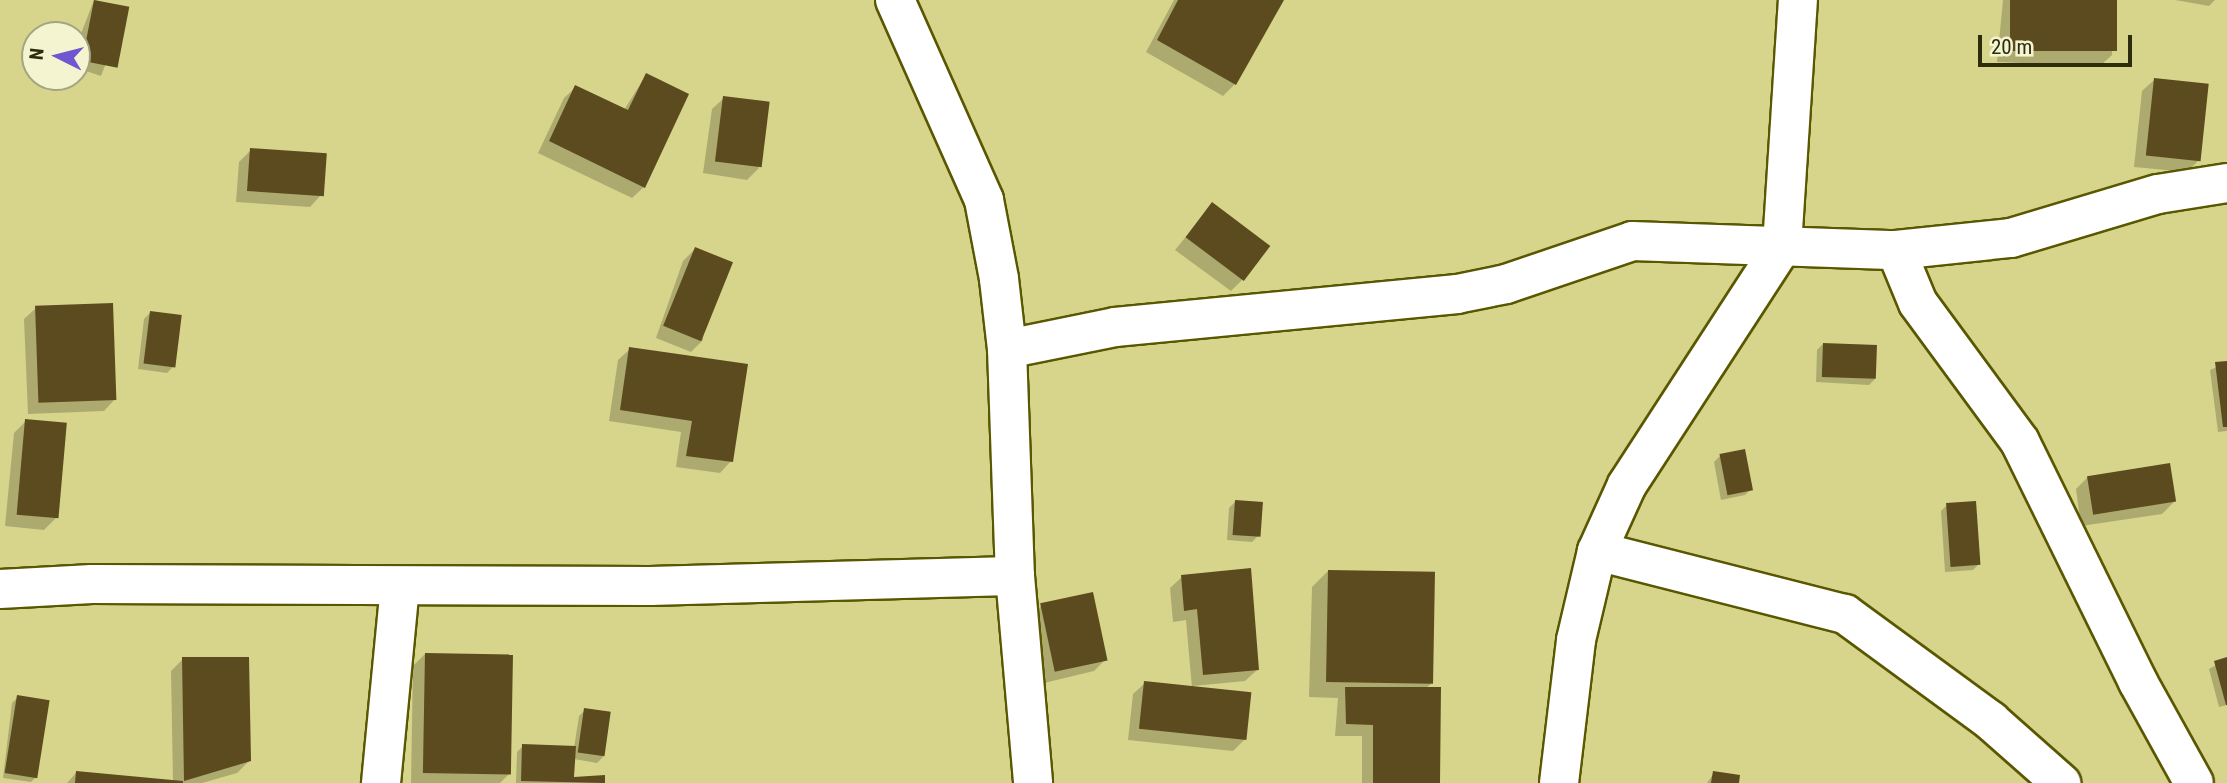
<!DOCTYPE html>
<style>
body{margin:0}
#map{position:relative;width:2227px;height:783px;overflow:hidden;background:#d7d58b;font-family:"Roboto Condensed",sans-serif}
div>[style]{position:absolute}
.shadow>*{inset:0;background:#0003}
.building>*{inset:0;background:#5c4b1e;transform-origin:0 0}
.roads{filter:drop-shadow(2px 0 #5a5701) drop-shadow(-2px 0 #5a5701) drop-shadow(0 2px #5a5701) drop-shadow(0 -2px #5a5701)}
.street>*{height:38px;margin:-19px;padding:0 19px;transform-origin:19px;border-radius:19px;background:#fff}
span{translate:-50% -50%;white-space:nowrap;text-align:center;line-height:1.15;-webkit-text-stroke:7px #f4f4d0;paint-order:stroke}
.north{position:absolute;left:21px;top:21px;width:70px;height:70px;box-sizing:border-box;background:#f4f4d0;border:2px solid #a4a482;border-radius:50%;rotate:276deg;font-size:19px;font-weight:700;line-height:28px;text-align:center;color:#2d2c0e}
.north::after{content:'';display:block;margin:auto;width:24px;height:32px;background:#6e57d1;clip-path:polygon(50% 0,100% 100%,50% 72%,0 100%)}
.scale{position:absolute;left:1978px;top:35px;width:154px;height:32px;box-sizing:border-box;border:4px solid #2d2c0e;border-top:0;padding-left:9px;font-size:21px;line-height:24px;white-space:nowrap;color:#2d2c0e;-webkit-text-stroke:5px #f4f4d0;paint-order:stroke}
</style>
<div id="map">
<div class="shadow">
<i style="clip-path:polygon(94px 0,127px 9px,101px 76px,77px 68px,77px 44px)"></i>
<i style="clip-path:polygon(1174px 0,1282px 0,1235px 84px,1223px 96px,1146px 52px)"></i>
<i style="clip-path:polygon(2003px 0,2115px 0,2112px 55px,2100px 66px,1997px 62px)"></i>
<i style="clip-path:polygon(2175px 0,2215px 0,2209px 6px)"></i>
<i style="clip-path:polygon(646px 75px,644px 187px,632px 198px,538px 153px,564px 98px,576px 87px,624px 110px)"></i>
<i style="clip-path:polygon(2154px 80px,2199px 160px,2187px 172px,2134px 167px,2142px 91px)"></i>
<i style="clip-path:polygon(724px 98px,759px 168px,747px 180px,703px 173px,712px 109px)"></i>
<i style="clip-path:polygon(251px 150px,321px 195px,310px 207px,236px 202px,239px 162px)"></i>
<i style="clip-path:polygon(1212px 205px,1242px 280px,1231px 291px,1175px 250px)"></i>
<i style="clip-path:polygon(695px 249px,703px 340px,691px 352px,656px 338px,683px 261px)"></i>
<i style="clip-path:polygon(36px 308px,115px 399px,104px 411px,28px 414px,24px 319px)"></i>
<i style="clip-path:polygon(150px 313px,173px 367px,167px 373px,138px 369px,144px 319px)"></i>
<i style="clip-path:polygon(1823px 344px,1875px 379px,1869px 385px,1816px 382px,1817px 350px)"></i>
<i style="clip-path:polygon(630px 349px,731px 461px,720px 473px,676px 467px,681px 432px,609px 421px,618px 360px)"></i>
<i style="clip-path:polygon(2227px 363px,2227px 431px,2218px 432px,2210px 370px)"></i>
<i style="clip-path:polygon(26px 421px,56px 518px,44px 530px,5px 526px,14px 433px)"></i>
<i style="clip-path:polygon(1720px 456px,1751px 489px,1745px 495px,1721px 500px,1714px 462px)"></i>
<i style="clip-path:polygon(2088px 477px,2174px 502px,2162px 514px,2081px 526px,2076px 489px)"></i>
<i style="clip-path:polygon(1235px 502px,1258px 536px,1252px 542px,1227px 540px,1229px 508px)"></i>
<i style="clip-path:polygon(1947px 505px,1979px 564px,1973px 570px,1945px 572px,1941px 511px)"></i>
<i style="clip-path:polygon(1328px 571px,1431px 684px,1425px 689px,1437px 783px,1362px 783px,1362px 736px,1335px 736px,1338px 698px,1309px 697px,1312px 587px)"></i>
<i style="clip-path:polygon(1182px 577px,1257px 670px,1245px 681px,1193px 686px,1245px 739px,1233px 751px,1128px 740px,1133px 694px,1145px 683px,1192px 688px,1186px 620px,1173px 622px,1170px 588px)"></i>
<i style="clip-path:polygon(1041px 606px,1106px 659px,1094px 671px,1044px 683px,1029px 618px)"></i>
<i style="clip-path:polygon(425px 654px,509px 774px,500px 783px,411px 783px,413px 666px)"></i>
<i style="clip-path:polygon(183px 659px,249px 761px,237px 773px,202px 783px,67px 783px,76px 773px,173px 782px,171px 671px)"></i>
<i style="clip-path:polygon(2227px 659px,2227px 705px,2219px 707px,2209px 669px)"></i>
<i style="clip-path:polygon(18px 697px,37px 776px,31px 782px,3px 778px,12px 703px)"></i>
<i style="clip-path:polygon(585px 710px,603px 757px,597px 763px,574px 759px,572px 779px,603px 777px,603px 783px,516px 783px,517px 752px,523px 746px,574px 748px,579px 716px)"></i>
<i style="clip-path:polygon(1714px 773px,1737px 783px,1707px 783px)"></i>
</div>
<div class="building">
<i style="left:94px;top:0;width:36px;height:62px;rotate:11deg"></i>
<i style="clip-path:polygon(1178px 0,1284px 0,1236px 85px,1157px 40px)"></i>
<i style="left:2010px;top:0;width:107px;height:51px"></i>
<i style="clip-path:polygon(646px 73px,689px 94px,645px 188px,549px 141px,575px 85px,628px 110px)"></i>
<i style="left:2154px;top:78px;width:55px;height:78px;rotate:6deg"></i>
<i style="left:723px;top:96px;width:47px;height:66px;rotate:7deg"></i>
<i style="left:250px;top:148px;width:77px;height:43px;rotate:4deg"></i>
<i style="left:1212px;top:202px;width:73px;height:44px;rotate:37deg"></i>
<i style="left:695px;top:247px;width:41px;height:85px;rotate:22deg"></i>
<i style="left:113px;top:303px;width:97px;height:78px;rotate:88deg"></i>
<i style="left:150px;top:311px;width:32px;height:53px;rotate:7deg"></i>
<i style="left:1823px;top:343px;width:54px;height:34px;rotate:2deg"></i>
<i style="clip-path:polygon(629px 347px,748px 364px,733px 462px,686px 456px,692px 421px,620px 410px)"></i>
<i style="clip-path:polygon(2227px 361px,2227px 427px,2223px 427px,2215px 362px)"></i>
<i style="left:25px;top:419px;width:42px;height:96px;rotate:5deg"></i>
<i style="left:1745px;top:449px;width:42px;height:26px;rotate:79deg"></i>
<i style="left:2170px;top:463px;width:39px;height:84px;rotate:81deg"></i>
<i style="left:1235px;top:500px;width:28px;height:35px;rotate:4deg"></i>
<i style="left:1976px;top:501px;width:64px;height:30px;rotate:86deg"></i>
<i style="clip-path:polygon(1251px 568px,1259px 670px,1203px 675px,1197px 609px,1184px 611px,1181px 575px)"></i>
<i style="left:1328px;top:570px;width:107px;height:112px;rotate:1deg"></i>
<i style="left:1093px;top:592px;width:70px;height:54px;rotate:78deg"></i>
<i style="left:425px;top:653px;width:88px;height:120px;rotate:1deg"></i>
<i style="clip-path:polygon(182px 657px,249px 657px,251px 761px,184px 781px)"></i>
<i style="clip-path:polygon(2227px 657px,2227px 705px,2226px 705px,2214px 661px)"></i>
<i style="left:1144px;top:681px;width:108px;height:48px;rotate:6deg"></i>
<i style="clip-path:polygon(1345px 687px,1441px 687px,1440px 783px,1373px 783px,1373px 725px,1346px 724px)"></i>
<i style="left:17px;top:695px;width:33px;height:79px;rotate:9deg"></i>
<i style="left:584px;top:708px;width:27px;height:45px;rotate:8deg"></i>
<i style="clip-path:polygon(522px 744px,576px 746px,574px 777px,605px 775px,605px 783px,521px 781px)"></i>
<i style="clip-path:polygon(76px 771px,183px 781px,183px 783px,75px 783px)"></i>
<i style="clip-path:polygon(1713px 771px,1740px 775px,1739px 783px,1711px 783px)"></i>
</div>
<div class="roads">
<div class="street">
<i style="left:895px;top:0;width:219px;rotate:66deg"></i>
<i style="left:984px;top:200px;width:80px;rotate:79.2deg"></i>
<i style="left:999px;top:279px;width:70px;rotate:83.5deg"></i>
<i style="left:1007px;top:349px;width:227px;rotate:88deg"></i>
<i style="left:1015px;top:576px;width:208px;rotate:85deg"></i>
<i style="left:1896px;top:250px;width:57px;rotate:67.5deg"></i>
<i style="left:1918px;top:303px;width:172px;rotate:53.7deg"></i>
<i style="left:2020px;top:442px;width:267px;rotate:63.8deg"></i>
<i style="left:2138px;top:682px;width:115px;rotate:61deg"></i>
<i style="left:1007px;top:349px;width:110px;rotate:-11.5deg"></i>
<i style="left:1115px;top:327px;width:344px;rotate:-5.5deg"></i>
<i style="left:1457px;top:294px;width:50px;rotate:-11.5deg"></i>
<i style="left:1506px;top:284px;width:133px;rotate:-18.8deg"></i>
<i style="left:1632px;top:241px;width:264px;rotate:2deg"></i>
<i style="left:1896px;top:250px;width:116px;rotate:-6deg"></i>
<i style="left:2011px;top:238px;width:153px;rotate:-16.7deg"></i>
<i style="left:2158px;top:194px;width:70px;rotate:-9.1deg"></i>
<i style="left:1597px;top:551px;width:256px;rotate:14.3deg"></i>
<i style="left:1845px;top:614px;width:181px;rotate:36.2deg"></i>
<i style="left:1991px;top:721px;width:94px;rotate:41.5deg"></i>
<i style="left:0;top:589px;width:92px;rotate:-3.1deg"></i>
<i style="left:92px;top:584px;width:558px;rotate:0.21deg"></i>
<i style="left:650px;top:586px;width:365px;rotate:-1.6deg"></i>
<i style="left:381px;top:783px;width:198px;rotate:-84.5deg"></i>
<i style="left:1559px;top:783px;width:144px;rotate:-83.2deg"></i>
<i style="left:1576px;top:640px;width:91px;rotate:-76.7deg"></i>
<i style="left:1597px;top:551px;width:72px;rotate:-65.6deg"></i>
<i style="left:1627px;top:485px;width:285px;rotate:-57deg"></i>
<i style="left:1782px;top:246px;width:247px;rotate:-86.3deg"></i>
</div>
</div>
<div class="north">N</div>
<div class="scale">20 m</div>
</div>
